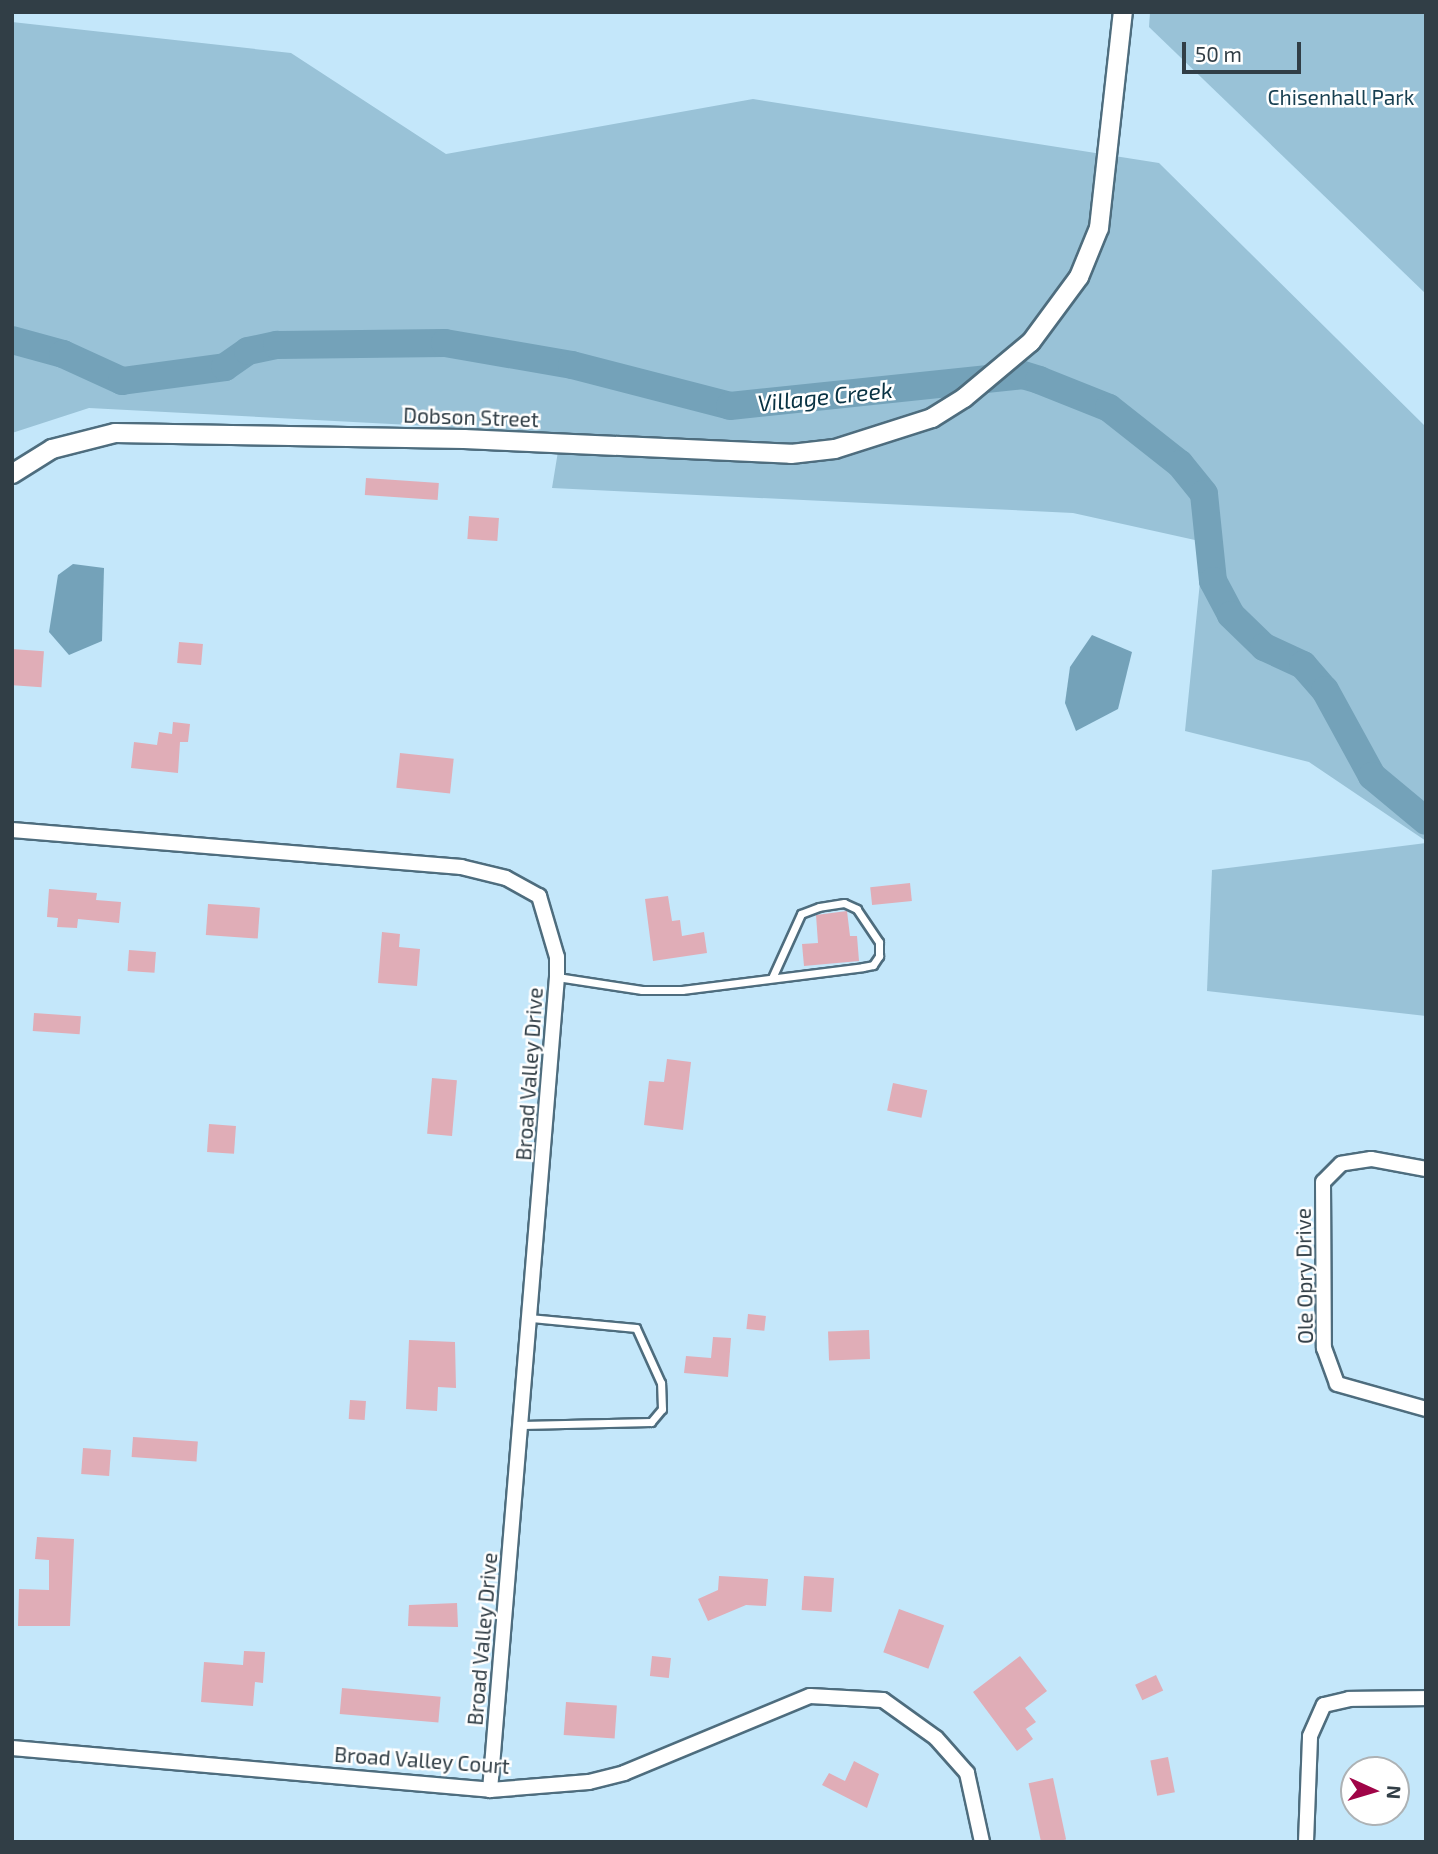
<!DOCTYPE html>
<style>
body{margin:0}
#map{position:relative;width:1438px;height:1854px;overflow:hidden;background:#c4e7fa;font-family:"Exo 2",sans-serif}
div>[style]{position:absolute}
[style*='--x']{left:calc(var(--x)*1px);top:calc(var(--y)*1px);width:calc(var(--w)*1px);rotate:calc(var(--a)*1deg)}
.green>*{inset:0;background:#99c2d7}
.water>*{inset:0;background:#74a2b9}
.river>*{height:28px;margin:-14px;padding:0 14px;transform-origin:14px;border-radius:14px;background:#74a2b9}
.building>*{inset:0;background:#e0adb7;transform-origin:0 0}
.roads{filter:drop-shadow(2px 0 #4e6d7e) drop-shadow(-2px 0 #4e6d7e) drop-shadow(0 2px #4e6d7e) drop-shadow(0 -2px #4e6d7e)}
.service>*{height:7px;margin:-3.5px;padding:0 3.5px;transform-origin:3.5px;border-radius:3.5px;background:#fff}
.minor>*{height:14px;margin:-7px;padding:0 7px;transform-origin:7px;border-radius:7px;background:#fff}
.tertiary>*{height:18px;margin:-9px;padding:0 9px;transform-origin:9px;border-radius:9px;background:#fff}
span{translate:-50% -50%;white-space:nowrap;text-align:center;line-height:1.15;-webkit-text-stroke:5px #fff;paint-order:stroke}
.park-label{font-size:21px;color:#173f51}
.street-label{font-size:21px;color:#313e46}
.water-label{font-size:23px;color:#083243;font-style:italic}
.frame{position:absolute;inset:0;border:14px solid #313e46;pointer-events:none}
.north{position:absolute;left:1340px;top:1756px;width:70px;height:70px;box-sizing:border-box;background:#fff;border:2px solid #adb2b5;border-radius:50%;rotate:94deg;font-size:19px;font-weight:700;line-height:28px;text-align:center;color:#313e46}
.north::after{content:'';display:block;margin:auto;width:24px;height:32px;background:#a00447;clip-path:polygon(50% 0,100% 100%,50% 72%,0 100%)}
.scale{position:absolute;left:1182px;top:42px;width:119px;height:32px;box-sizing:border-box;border:4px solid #313e46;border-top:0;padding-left:9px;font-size:21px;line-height:24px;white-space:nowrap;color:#313e46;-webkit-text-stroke:5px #fff;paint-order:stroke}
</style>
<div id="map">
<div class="green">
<i style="clip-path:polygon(1150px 12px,1426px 14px,1426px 294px,1149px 27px)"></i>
<i style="clip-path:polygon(12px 22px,291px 53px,446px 154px,753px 99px,1159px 163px,1426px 427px,1426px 841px,1309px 762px,1185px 731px,1204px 542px,1073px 513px,552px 488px,561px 433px,89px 408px,12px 433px)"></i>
<i style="clip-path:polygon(1426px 843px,1426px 1016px,1207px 991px,1212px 870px)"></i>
</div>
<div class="water">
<i style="clip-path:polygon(73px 564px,104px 568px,102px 641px,69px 655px,49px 632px,58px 575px)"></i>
<i style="clip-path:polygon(1092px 635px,1132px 652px,1118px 709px,1076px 731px,1065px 703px,1070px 667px)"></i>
</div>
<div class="river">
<i style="--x:12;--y:340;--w:53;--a:15.4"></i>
<i style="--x:63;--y:354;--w:65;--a:24.6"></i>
<i style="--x:122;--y:381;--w:104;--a:-7.7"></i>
<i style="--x:225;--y:367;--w:28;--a:-35"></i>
<i style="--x:248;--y:351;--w:30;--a:-12"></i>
<i style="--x:277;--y:345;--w:168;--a:-0.7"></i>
<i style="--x:445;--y:343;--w:129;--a:9.8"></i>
<i style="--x:572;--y:365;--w:163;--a:14.5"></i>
<i style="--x:730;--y:406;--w:295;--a:-6"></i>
<i style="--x:1023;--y:375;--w:17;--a:17"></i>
<i style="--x:1039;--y:380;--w:75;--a:21.8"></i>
<i style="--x:1109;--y:408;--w:90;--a:38.3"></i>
<i style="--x:1180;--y:464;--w:38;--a:51"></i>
<i style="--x:1204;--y:494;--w:87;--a:84.1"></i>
<i style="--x:1213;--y:581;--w:38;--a:62"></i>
<i style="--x:1231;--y:615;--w:46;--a:44.1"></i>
<i style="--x:1264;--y:647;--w:43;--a:24.8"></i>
<i style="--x:1303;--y:665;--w:33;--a:49"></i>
<i style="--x:1325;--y:690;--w:98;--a:61.3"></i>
<i style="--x:1372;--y:776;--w:70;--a:39.8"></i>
</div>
<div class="building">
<i style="left:366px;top:478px;width:73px;height:17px;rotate:4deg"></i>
<i style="left:469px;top:516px;width:30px;height:23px;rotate:4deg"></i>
<i style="left:179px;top:642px;width:24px;height:21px;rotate:5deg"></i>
<i style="left:12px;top:649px;width:32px;height:36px;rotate:4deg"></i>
<i style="clip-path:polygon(173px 722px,190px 724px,188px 742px,180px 742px,178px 773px,131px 768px,134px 742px,157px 745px,159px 732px,172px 734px)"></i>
<i style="left:400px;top:753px;width:54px;height:35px;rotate:6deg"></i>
<i style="left:910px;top:883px;width:18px;height:40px;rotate:84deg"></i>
<i style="clip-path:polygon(49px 889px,97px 893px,96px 900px,121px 902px,119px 923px,78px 919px,77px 928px,57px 927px,58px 918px,47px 917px)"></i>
<i style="clip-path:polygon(668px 896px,672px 921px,680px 920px,682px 936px,704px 932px,707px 953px,653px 961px,645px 899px)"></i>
<i style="left:208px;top:904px;width:52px;height:31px;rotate:4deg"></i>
<i style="clip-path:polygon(847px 911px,850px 936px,857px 936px,859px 961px,804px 966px,802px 944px,818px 943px,816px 915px)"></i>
<i style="clip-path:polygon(382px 932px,400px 934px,399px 947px,420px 949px,417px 986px,378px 983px)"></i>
<i style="left:129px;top:950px;width:27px;height:21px;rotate:4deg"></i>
<i style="left:34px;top:1013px;width:47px;height:18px;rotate:4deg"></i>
<i style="clip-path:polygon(667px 1059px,691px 1062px,683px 1130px,644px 1125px,649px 1081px,664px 1082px)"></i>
<i style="left:432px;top:1078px;width:25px;height:56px;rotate:5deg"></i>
<i style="left:893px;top:1083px;width:35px;height:28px;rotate:12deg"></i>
<i style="left:209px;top:1124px;width:27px;height:28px;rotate:4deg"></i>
<i style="left:748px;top:1314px;width:18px;height:15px;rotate:6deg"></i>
<i style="left:869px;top:1330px;width:29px;height:41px;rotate:88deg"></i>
<i style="clip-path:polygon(713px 1337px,731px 1338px,728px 1377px,684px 1373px,686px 1356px,711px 1358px)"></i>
<i style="clip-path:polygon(409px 1340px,455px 1342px,456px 1388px,438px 1387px,437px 1411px,406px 1409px)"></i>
<i style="left:350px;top:1400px;width:16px;height:19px;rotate:4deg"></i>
<i style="left:133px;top:1437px;width:65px;height:20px;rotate:4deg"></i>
<i style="left:83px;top:1448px;width:28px;height:26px;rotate:4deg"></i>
<i style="clip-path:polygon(37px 1537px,74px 1539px,70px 1626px,18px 1626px,19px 1589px,49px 1590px,49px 1560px,35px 1559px)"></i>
<i style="clip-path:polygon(719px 1576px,768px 1579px,766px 1606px,746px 1605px,708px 1621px,698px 1599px,718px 1590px)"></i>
<i style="left:804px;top:1576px;width:30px;height:34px;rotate:4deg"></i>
<i style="clip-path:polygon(457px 1603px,458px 1627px,408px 1626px,409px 1605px)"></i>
<i style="left:899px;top:1609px;width:48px;height:46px;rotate:20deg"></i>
<i style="clip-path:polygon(244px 1651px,265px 1652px,263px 1683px,255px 1682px,253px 1706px,201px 1702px,204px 1662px,243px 1665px)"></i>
<i style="left:652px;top:1656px;width:19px;height:20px;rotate:6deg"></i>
<i style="clip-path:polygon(1020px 1656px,1047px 1691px,1025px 1708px,1036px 1722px,1026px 1729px,1033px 1739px,1017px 1751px,973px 1692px)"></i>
<i style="left:1156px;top:1675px;width:17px;height:23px;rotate:65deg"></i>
<i style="left:342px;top:1688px;width:99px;height:26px;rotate:5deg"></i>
<i style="left:566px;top:1702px;width:51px;height:33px;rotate:4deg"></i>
<i style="left:1168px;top:1757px;width:36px;height:18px;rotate:79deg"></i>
<i style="clip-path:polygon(854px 1761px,879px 1774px,867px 1808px,822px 1785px,829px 1773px,845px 1781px)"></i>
<i style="left:1053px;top:1778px;width:63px;height:25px;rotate:78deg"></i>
</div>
<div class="roads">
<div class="service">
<i style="--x:557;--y:977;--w:86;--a:8.7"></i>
<i style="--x:642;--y:990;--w:40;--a:0"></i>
<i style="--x:682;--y:990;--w:182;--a:-7.2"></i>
<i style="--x:863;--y:967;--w:10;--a:-11"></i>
<i style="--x:873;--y:965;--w:11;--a:-56"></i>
<i style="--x:879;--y:956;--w:14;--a:-90"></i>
<i style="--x:879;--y:942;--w:40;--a:-124"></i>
<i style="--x:857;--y:909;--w:14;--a:-155"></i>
<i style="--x:844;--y:903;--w:25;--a:171"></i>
<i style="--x:819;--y:907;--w:19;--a:159"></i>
<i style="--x:801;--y:914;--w:70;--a:114.4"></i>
<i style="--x:522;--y:1425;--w:129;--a:-1.3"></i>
<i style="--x:651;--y:1422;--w:17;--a:-50"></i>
<i style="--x:662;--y:1409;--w:26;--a:-92"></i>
<i style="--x:661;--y:1383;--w:60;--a:-114.4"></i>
<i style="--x:636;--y:1328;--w:105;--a:-174.6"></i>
</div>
<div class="minor">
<i style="--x:12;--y:830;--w:451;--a:4.7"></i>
<i style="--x:461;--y:867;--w:46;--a:13.7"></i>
<i style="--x:506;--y:878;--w:38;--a:29"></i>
<i style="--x:539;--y:896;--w:64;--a:73.6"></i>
<i style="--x:557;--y:957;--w:20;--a:90"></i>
<i style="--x:557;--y:977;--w:816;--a:94.71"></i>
<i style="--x:1426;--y:1169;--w:56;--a:-169.7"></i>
<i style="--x:1371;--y:1159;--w:30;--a:171"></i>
<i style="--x:1341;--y:1164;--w:25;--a:135"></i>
<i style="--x:1323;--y:1182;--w:166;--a:89.7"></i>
<i style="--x:1324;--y:1348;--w:38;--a:70"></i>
<i style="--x:1337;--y:1384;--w:92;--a:15.7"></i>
<i style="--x:12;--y:1748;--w:480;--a:5"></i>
<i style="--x:490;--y:1790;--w:99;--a:-4.6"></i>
<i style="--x:589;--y:1782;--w:36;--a:-14"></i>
<i style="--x:624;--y:1773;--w:201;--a:-22.5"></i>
<i style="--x:810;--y:1696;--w:73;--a:3.1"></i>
<i style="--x:883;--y:1700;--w:65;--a:35.6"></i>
<i style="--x:936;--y:1738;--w:47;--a:48.5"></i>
<i style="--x:967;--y:1773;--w:71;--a:77.7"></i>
<i style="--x:1306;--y:1842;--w:106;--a:-87.8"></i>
<i style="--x:1310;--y:1736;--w:34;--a:-66"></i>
<i style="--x:1324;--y:1705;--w:26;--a:-13"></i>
<i style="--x:1349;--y:1699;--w:77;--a:-0.7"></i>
</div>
<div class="tertiary">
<i style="--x:12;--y:474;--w:47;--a:-32"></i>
<i style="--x:52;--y:449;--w:65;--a:-14.3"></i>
<i style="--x:115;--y:433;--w:349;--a:1"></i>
<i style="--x:464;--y:439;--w:327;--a:2.6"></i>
<i style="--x:791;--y:454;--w:44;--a:-6.5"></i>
<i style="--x:835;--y:449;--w:102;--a:-17.7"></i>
<i style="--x:932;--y:418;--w:38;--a:-32"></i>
<i style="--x:964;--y:398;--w:87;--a:-39.9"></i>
<i style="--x:1031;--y:342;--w:81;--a:-53.6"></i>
<i style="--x:1079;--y:277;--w:53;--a:-67.8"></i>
<i style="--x:1099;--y:228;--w:217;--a:-83.7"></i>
</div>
</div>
<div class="park-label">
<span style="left:1341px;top:97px">Chisenhall Park</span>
</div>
<div class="street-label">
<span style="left:471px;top:417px;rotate:2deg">Dobson Street</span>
<span style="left:529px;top:1074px;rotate:-86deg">Broad Valley Drive</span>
<span style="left:1304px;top:1276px;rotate:-91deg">Ole Opry Drive</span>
<span style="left:482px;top:1639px;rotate:-85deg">Broad Valley Drive</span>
<span style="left:422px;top:1760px;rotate:4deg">Broad Valley Court</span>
</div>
<div class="water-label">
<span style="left:825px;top:396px;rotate:-6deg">Village Creek</span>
</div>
<div class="frame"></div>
<div class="north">N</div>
<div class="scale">50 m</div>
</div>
